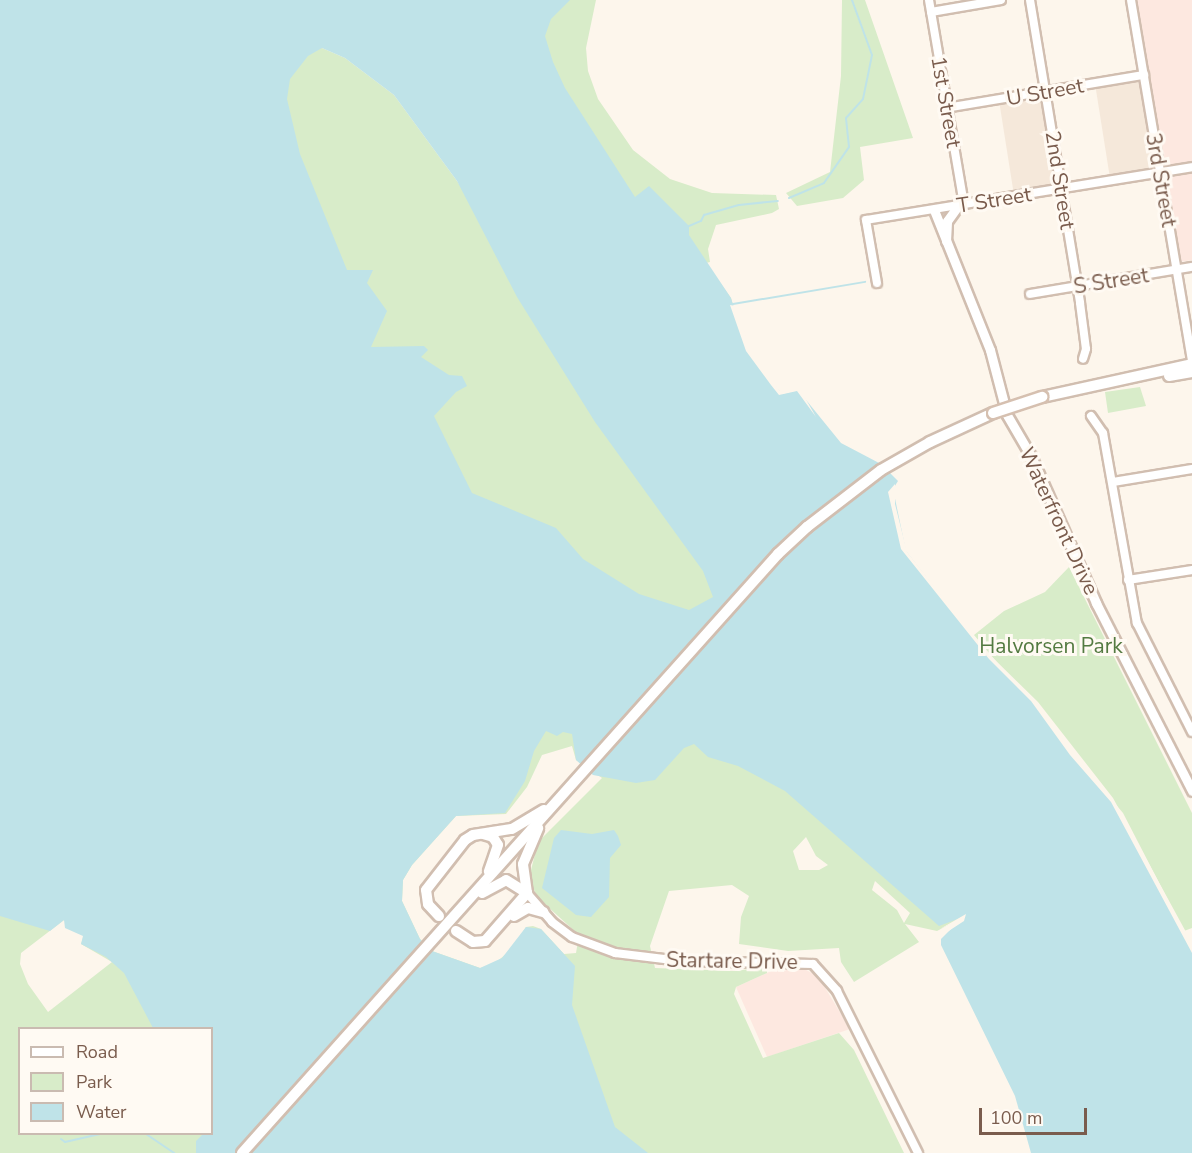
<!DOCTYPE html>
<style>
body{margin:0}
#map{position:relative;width:1192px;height:1153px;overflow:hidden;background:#fdf6ec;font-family:"Nunito Sans",sans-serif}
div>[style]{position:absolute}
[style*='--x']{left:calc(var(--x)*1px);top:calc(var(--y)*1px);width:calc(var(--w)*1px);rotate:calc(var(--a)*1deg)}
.residential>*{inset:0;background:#f5e8da;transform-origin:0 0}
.commercial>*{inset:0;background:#fde8e0}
.green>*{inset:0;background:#d8ecc9}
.water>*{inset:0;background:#bfe3e8}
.pier>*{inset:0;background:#fdf6ec}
.stream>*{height:2px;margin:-1px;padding:0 1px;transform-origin:1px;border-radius:1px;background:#bfe3e8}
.roads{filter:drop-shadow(2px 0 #d1beb0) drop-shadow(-2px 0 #d1beb0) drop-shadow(0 2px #d1beb0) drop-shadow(0 -2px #d1beb0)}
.minor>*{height:8px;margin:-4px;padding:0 4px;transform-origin:4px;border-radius:4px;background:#fff}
.tertiary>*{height:9px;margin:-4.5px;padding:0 4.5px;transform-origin:4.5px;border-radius:4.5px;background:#fff}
.secondary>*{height:10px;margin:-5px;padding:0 5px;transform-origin:5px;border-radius:5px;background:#fff}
.bridges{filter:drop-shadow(2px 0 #d6c0b0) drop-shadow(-2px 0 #d6c0b0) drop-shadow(0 2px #d6c0b0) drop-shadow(0 -2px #d6c0b0)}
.secondary-bridge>*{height:10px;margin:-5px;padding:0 5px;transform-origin:5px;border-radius:5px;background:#fff}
span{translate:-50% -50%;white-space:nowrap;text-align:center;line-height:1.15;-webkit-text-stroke:6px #fffaf3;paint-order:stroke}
.street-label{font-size:21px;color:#7a5c4d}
.park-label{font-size:21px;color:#537a41}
.legend{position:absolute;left:18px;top:1027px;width:195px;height:108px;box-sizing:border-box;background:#fffaf3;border:2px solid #cabbb1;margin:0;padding:8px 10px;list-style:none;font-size:18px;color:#7a5c4d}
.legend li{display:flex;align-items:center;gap:12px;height:30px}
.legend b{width:30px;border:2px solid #cabbb1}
.scale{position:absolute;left:979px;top:1108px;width:108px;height:27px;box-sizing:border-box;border:3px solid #7a5c4d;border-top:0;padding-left:8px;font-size:18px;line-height:21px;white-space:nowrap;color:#7a5c4d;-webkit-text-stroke:4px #fffaf3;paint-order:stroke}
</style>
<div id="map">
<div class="residential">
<i style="left:1139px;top:80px;width:91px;height:44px;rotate:81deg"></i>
<i style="left:1042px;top:97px;width:89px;height:43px;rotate:81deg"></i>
</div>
<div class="commercial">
<i style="clip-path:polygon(1135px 0,1192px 0,1192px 260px,1179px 262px)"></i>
<i style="clip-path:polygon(780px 967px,804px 969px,818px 976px,850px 1029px,767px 1057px,736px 987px)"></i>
</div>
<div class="green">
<i style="clip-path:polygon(evenodd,0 0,322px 48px,345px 58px,394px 95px,457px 181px,724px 584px,697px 718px,963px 917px,937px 931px,905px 924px,919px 942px,854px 982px,841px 962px,839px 948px,788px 951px,739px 944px,741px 917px,749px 896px,732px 885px,669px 891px,650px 946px,655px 968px,734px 971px,767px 967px,767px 973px,736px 987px,734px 994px,763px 1058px,839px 1033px,854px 1050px,904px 1153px,524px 1153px,500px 1125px,0 0,572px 746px,576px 760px,602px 778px,538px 842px,529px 878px,537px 897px,579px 935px,576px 953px,564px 954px,541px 929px,533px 926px,526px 927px,513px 948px,493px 965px,480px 968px,432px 951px,420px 939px,402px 901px,403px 880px,412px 865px,456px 816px,506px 814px,527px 787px,542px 755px,572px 746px,0 0,806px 837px,816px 856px,828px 865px,819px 870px,799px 870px,793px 851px,806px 837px,0 0,875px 881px,910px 913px,904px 923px,897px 910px,872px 890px,875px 881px)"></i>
<i style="clip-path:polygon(479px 0,596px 0,586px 48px,588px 71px,598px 99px,633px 150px,670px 179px,712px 193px,776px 195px,779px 209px,772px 213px,716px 225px,708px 249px,710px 262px,706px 263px,731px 298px,733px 305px,730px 311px,746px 351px,779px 395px,797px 391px,840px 447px,881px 470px,856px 488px,767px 390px,687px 265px,637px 203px,629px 201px,516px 56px,495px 14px)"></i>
<i style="clip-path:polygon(842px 0,865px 0,913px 138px,860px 147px,864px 180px,843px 198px,797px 206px,786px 193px,830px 172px,841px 76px)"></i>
<i style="clip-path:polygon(1140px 387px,1146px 406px,1108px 413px,1105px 392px)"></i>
<i style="clip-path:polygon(1069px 567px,1192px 813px,1192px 928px,1184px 931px,1123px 813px,974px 635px,1004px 611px,1045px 592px)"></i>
<i style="clip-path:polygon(evenodd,0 850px,64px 900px,179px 1028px,20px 1028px,20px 1134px,212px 1134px,240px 1153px,0 1153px,0 850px,64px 920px,84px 935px,81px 944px,112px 962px,48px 1012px,28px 984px,20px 964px,21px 953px,64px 920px)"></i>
</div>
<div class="water">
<i style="clip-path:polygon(evenodd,0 0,570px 0,551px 19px,545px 36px,553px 62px,565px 88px,635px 197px,649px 186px,689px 226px,689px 235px,731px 298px,747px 350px,782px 394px,798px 390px,841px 443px,881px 464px,898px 481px,893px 489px,906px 551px,990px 658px,1012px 677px,1113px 800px,1192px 946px,1192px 1153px,1028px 1153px,1020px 1115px,938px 942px,963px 917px,939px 926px,785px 791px,738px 766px,708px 757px,694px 744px,684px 748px,655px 780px,636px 783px,593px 775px,576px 760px,572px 734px,563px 732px,557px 736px,546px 731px,534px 751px,525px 781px,505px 813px,456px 816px,412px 865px,403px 880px,402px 901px,420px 939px,432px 951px,480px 968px,502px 958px,526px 927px,541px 929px,553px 942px,575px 966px,572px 1005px,615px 1127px,648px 1153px,196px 1153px,196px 1141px,203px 1134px,212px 1134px,212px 1028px,153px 1028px,124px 973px,106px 957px,81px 944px,83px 936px,65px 928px,64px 920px,50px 931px,0 916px,0 0,322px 48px,345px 58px,394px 95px,457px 181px,517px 297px,595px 422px,703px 571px,713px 597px,689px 610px,639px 594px,583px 559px,556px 528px,472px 493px,434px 416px,456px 392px,467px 386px,462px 376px,449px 375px,421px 357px,428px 350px,424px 346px,371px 347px,387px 311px,367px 283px,373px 270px,347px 270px,300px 154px,287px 99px,290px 79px,308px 56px,322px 48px)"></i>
<i style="clip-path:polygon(561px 830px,592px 834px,614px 830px,618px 836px,621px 845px,610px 858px,609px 897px,591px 917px,576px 915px,542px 888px,554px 838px)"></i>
</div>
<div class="pier">
<i style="clip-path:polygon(730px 305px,736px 306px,750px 349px,780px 391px,799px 387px,816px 417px,797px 391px,779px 395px,771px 385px,746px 351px)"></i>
<i style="clip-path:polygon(895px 484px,895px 504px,907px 552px,987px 652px,1038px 702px,1113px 798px,1192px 943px,1192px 953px,1111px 802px,1070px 755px,1031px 701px,989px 659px,901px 549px,888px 492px)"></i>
<i style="clip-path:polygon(966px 914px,964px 921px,941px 936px,941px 945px,1015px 1096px,1031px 1153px,1025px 1153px,1012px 1104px,935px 943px,942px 930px,958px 921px,940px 929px)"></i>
</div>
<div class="stream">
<i style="--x:789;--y:198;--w:38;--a:-23"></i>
<i style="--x:824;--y:183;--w:44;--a:-55.2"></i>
<i style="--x:849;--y:147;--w:29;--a:-96"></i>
<i style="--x:846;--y:118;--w:25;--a:-48"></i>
<i style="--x:863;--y:99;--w:45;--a:-78.4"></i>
<i style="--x:872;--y:55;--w:59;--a:-110"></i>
<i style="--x:689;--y:226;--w:13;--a:-23"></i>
<i style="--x:701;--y:221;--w:7;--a:-63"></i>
<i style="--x:704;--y:215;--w:36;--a:-16"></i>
<i style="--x:739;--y:205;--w:39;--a:-6"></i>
<i style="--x:733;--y:304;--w:134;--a:-9.5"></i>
<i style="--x:146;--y:1134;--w:34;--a:34"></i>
<i style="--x:61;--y:1139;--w:5;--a:37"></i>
<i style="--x:65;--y:1142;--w:36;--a:-13"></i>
</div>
<div class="roads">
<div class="minor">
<i style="--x:929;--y:0;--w:207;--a:80.3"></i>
<i style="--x:1030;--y:0;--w:307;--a:80.6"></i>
<i style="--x:1080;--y:303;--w:46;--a:82.6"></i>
<i style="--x:1086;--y:349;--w:10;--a:107"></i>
<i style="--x:1131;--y:0;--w:366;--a:80.4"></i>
<i style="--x:931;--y:12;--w:71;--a:-9.7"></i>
<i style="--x:946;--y:108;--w:201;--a:-9.5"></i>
<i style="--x:877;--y:283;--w:64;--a:-99.9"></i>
<i style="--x:866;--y:220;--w:330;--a:-9.2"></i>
<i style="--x:1030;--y:294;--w:164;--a:-9.5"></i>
<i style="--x:1091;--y:416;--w:21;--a:55"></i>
<i style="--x:1103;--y:433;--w:193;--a:79.9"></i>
<i style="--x:1137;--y:623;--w:122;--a:63.2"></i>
<i style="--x:1113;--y:482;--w:80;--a:-9.3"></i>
<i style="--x:1128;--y:580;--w:65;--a:-8.9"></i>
<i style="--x:527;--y:893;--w:38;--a:49"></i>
<i style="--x:552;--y:922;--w:25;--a:37"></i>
<i style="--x:572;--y:937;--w:46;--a:20.4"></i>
<i style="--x:615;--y:953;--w:66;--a:6.9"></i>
<i style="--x:681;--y:961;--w:132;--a:1.3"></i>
<i style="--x:813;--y:964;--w:36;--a:48"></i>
<i style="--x:837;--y:991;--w:181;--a:63.4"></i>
</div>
<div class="tertiary">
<i style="--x:934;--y:210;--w:151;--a:68.2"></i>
<i style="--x:990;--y:350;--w:67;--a:75.3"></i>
<i style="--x:1007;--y:415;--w:48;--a:59.7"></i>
<i style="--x:1031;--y:456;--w:161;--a:66.1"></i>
<i style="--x:1096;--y:603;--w:211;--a:62.9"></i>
<i style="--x:946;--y:241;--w:20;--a:-87"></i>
<i style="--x:947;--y:221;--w:19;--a:-54"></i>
</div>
<div class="secondary">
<i style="--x:1169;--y:376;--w:23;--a:-10"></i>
<i style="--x:1042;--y:397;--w:154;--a:-12.4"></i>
<i style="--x:483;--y:834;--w:10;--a:17"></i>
<i style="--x:493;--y:837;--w:9;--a:58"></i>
<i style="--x:498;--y:845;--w:28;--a:109"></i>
<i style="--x:482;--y:893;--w:27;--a:-28"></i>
<i style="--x:506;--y:880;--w:25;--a:32"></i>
<i style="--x:527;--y:893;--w:29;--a:-98"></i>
<i style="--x:523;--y:864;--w:39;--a:-67"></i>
<i style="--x:439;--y:916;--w:16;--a:-133"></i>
<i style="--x:428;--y:904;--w:14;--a:-98"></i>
<i style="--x:426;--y:890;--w:63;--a:-52"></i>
<i style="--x:465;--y:840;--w:9;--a:-32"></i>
<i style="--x:473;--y:835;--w:39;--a:-9"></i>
<i style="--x:512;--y:829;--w:37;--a:-31"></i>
<i style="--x:514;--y:916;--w:16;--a:-30"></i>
<i style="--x:528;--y:908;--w:16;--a:15"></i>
<i style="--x:456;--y:931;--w:20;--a:33"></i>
<i style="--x:473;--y:942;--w:12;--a:-5"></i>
<i style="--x:485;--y:941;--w:64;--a:-48.8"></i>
<i style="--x:242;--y:1153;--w:804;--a:-48.18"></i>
<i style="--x:778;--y:554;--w:40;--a:-43"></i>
<i style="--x:807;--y:527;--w:93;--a:-37.6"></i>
<i style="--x:881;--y:470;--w:56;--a:-29.7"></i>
<i style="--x:930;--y:442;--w:69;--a:-24.7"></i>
</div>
</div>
<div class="bridges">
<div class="secondary-bridge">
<i style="--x:993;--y:413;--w:52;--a:-18.1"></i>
</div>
</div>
<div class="street-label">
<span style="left:1045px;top:92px;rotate:-10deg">U Street</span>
<span style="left:946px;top:102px;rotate:80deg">1st Street</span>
<span style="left:1060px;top:180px;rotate:81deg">2nd Street</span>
<span style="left:1161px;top:180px;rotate:80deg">3rd Street</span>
<span style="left:994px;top:200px;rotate:-9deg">T Street</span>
<span style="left:1111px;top:281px;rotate:-9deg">S Street</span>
<span style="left:1059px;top:521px;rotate:65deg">Waterfront Drive</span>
<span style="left:732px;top:961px;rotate:1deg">Startare Drive</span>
</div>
<div class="park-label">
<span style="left:1051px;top:646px">Halvorsen Park</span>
</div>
<ul class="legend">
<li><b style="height:8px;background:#fff"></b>Road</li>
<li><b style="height:16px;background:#d8ecc9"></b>Park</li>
<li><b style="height:16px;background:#bfe3e8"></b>Water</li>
</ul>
<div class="scale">100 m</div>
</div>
